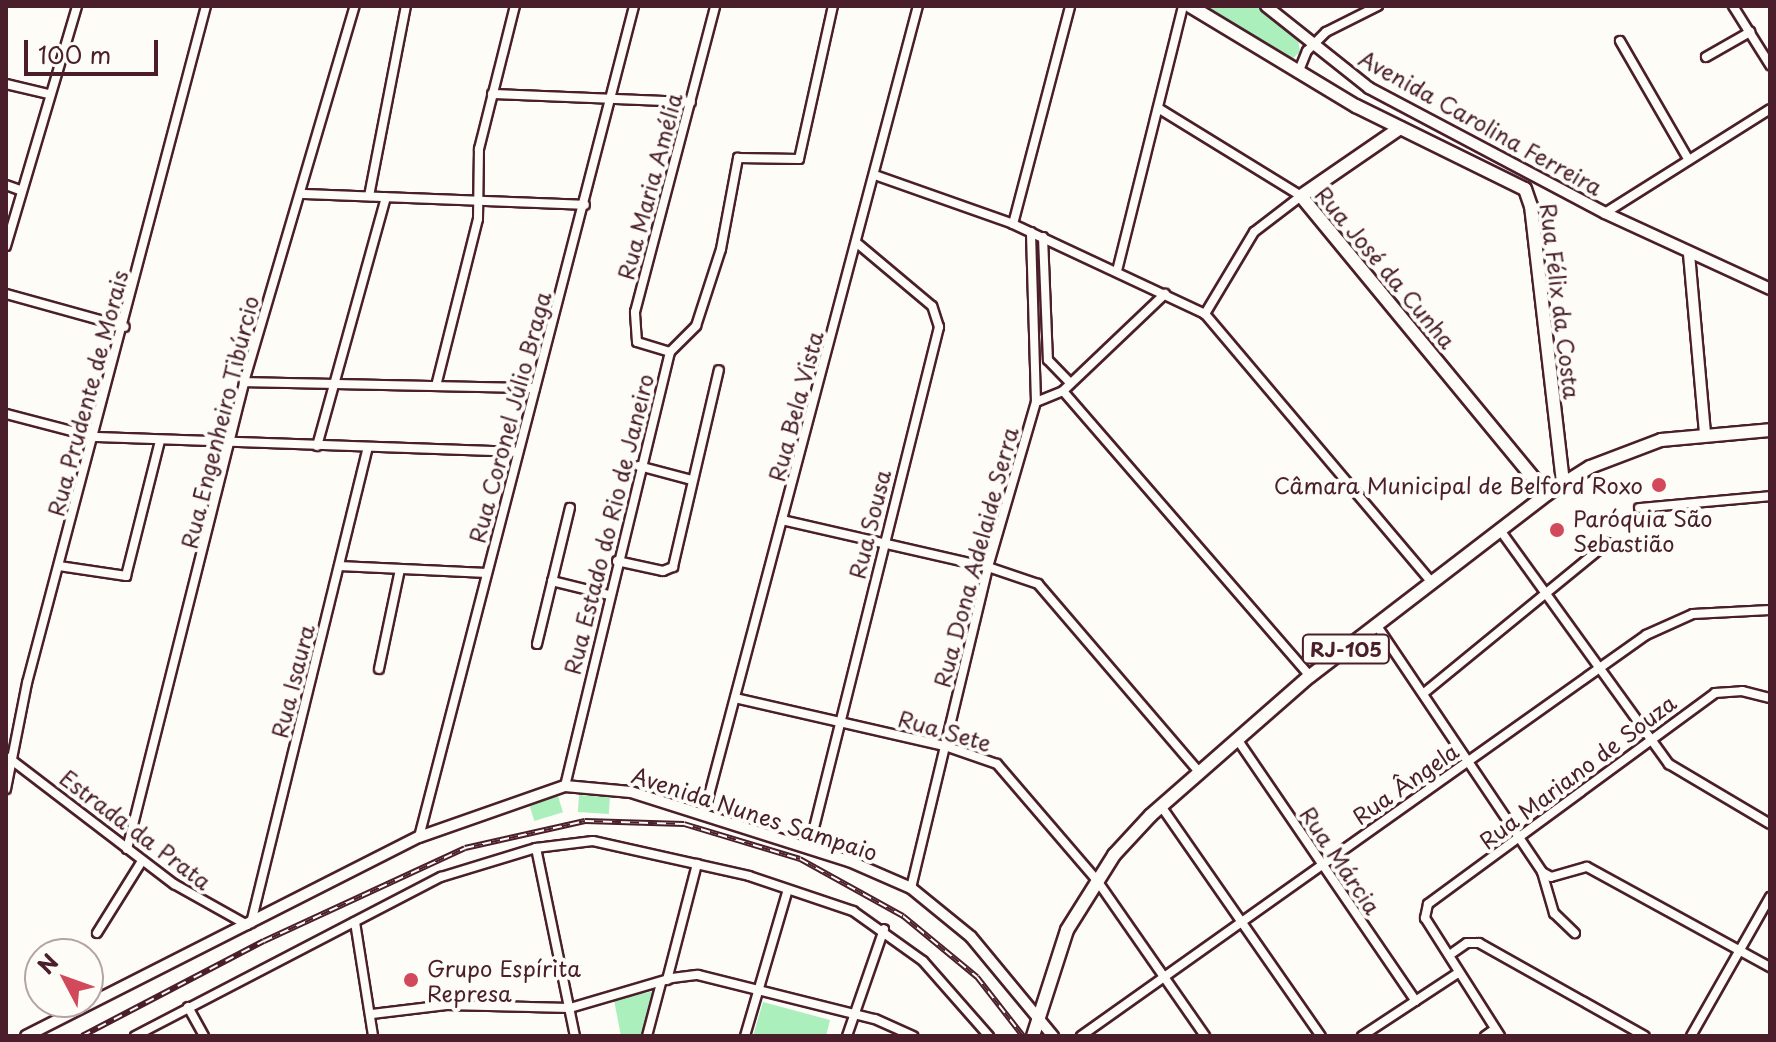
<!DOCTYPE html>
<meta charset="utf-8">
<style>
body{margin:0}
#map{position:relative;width:1776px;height:1042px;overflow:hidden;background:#fdfcf7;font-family:"Playpen Sans",sans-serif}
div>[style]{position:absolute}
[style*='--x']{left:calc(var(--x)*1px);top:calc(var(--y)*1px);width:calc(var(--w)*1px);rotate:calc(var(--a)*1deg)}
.green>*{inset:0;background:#abf0bc;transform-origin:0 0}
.roads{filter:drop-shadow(2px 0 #4a1f2b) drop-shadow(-2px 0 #4a1f2b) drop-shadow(0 2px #4a1f2b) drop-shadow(0 -2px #4a1f2b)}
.minor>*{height:8px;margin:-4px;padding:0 4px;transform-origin:4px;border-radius:4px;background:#fdfcf7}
.tertiary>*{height:10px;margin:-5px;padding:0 5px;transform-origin:5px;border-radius:5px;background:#fdfcf7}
.secondary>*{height:12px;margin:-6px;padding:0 6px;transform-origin:6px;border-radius:6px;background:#fdfcf7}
.primary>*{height:12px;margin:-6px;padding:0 6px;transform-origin:6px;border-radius:6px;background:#fdfcf7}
.rail>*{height:6px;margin-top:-3px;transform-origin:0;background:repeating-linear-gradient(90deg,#fdfcf7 0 9px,#4a1f2b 0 18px);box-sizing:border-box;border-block:2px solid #4a1f2b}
.dots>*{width:22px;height:22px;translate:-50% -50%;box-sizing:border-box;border:4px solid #fdfcf7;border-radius:50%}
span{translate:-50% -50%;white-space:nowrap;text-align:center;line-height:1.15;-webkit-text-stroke:8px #fdfcf7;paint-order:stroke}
.shield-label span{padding:2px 6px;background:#fdfcf7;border:2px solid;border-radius:6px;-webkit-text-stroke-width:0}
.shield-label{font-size:20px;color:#4a1f2b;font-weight:700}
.street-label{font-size:22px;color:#4a1f2b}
.poi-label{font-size:22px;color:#4a1f2b}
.right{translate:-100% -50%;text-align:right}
.left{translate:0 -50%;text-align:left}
.frame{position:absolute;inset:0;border:8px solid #4a1f2b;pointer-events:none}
.north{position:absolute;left:24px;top:938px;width:80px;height:80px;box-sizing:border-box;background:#fdfcf7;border:2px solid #b5a4a5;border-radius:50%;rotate:311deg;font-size:22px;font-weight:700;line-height:32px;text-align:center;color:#4a1f2b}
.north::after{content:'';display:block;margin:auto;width:28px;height:36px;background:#d1495b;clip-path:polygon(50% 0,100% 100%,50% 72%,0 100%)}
.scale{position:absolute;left:24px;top:40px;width:134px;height:36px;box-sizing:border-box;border:4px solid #4a1f2b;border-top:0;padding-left:10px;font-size:24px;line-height:28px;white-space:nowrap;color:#4a1f2b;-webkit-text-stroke:6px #fdfcf7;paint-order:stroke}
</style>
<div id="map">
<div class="green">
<i style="clip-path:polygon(1200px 6px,1256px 6px,1298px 39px,1300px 52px,1291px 60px)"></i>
<i style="left:579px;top:795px;width:31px;height:17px;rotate:4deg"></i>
<i style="left:558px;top:796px;width:17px;height:30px;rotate:73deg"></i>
<i style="clip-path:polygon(654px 991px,644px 1036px,621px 1036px,614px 1000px)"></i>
<i style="clip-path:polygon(763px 1002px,830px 1020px,826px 1036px,753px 1036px)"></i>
</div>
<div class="roads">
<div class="minor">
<i style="--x:1733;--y:6;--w:70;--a:57.9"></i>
<i style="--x:1620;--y:41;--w:134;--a:60"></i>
<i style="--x:1706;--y:57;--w:51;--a:-29.6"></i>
<i style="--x:1298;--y:73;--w:24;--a:-68"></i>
<i style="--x:1307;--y:51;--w:27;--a:-45"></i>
<i style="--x:1326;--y:32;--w:58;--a:-26.6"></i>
<i style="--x:6;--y:84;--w:43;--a:13.4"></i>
<i style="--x:492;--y:94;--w:199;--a:2.3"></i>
<i style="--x:1158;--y:108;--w:168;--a:31.6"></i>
<i style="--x:1301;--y:196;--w:59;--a:142.5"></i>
<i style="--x:1254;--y:232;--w:96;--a:120.9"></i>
<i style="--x:875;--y:175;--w:146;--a:19.5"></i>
<i style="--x:1013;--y:224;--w:212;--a:25.1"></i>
<i style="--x:1205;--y:314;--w:352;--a:49.8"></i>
<i style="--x:6;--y:185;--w:15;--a:20"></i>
<i style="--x:302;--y:194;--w:283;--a:2.2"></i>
<i style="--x:369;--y:196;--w:194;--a:-79"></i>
<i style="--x:1605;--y:213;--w:195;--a:-32.2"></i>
<i style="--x:1013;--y:224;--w:225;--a:-75.3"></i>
<i style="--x:1043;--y:237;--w:123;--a:87.7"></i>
<i style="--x:1048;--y:360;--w:30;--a:46"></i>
<i style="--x:6;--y:246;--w:250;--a:-73.5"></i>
<i style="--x:1117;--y:271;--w:273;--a:-76"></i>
<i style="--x:6;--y:294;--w:123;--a:15.5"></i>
<i style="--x:670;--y:352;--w:34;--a:-163"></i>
<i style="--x:637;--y:342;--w:30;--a:-94"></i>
<i style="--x:635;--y:312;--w:316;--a:-75.3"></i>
<i style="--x:244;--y:382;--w:291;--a:1.2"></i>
<i style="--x:436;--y:386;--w:172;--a:-75.9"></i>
<i style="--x:478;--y:219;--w:70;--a:-89.2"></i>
<i style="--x:479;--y:149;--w:147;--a:-75.9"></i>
<i style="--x:1063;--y:391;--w:377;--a:49.1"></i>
<i style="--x:1036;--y:402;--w:29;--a:-22"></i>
<i style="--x:1063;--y:391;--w:141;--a:-43.6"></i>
<i style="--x:6;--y:414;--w:91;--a:14.6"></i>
<i style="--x:94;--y:437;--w:423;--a:2"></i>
<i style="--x:317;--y:446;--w:258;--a:-74.5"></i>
<i style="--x:639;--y:466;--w:55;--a:14.8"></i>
<i style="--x:1639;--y:508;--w:132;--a:-5.2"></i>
<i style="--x:782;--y:520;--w:211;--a:12.9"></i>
<i style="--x:988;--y:567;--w:53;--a:18.8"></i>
<i style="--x:1038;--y:584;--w:248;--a:49.4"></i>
<i style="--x:1500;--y:530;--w:289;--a:54.2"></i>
<i style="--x:1669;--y:764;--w:117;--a:30.7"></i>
<i style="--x:617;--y:561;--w:47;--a:12.3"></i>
<i style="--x:663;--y:571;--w:11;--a:-22"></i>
<i style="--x:673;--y:567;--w:202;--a:-76.9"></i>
<i style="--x:59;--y:566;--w:68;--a:8.5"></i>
<i style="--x:126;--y:576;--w:139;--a:-75.9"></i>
<i style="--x:339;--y:566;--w:148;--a:2.7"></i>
<i style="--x:552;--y:581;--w:59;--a:13.8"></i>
<i style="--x:1377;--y:626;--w:296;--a:56.1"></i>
<i style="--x:1542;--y:872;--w:43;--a:73.7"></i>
<i style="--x:1554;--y:913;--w:29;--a:44"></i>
<i style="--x:537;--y:644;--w:140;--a:-76.4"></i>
<i style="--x:379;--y:669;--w:102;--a:-78.1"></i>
<i style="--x:1424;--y:693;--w:237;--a:-39.3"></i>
<i style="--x:735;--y:698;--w:215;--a:12.9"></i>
<i style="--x:945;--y:746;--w:55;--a:19.1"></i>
<i style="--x:997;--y:764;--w:152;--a:49.3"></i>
<i style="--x:1096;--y:879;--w:191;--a:55.2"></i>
<i style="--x:1237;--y:739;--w:317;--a:55.7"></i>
<i style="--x:9;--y:758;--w:208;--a:37.4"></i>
<i style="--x:174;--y:884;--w:84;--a:29.3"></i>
<i style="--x:565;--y:786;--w:447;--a:-76.4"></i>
<i style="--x:670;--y:352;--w:37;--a:-45"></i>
<i style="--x:696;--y:326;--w:81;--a:-72"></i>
<i style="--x:721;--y:249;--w:93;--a:-79.4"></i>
<i style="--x:738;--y:158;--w:61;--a:0.9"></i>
<i style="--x:799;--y:159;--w:157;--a:-77.5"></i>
<i style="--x:6;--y:789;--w:108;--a:-78.8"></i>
<i style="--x:27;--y:683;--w:700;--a:-75.19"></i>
<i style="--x:1161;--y:806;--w:280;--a:55.2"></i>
<i style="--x:704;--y:814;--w:836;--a:-75.17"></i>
<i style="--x:419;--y:837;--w:858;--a:-75.49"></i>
<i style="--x:536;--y:848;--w:192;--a:78.3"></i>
<i style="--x:809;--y:848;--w:537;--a:-75.99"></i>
<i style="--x:939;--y:327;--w:22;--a:-108"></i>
<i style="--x:932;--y:306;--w:98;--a:-140"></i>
<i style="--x:127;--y:849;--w:481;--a:-75.9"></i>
<i style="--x:244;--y:382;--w:392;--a:-73.6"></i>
<i style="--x:1542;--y:872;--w:10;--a:29"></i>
<i style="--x:1551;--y:877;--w:37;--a:-16"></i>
<i style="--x:1587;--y:867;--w:209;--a:28.7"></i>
<i style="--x:911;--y:888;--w:330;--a:-76.5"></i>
<i style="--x:988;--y:567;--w:172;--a:-73.8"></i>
<i style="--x:1036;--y:402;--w:170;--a:-91.7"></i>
<i style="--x:355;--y:922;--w:115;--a:81"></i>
<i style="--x:251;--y:923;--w:489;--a:-76.2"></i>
<i style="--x:97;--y:933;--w:85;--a:-58"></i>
<i style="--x:1451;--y:954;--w:19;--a:-35"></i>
<i style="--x:1467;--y:943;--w:12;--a:0"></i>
<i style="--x:1479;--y:943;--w:190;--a:29.3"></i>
<i style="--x:667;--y:980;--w:120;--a:-75.5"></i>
<i style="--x:188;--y:1007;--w:33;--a:61"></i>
<i style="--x:372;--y:1014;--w:75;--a:-6.9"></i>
<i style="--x:446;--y:1005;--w:124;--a:1.4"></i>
<i style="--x:570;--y:1008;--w:106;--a:-16.4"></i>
<i style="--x:672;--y:978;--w:26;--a:-7"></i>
<i style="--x:698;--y:975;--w:182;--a:14"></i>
<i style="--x:875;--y:1019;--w:42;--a:24.1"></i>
<i style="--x:135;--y:1036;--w:345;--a:-27.5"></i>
<i style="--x:441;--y:877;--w:99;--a:-17"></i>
<i style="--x:536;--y:848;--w:57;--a:-7"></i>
<i style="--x:593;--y:841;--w:160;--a:12.6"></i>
<i style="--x:749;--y:876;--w:110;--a:18.6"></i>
<i style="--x:853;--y:911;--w:86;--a:35.5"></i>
<i style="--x:923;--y:961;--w:100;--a:48.7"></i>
<i style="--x:647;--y:1036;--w:55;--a:-75.2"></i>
<i style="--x:745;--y:1036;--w:150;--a:-73.7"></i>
<i style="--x:847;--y:1036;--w:113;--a:-70.9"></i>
<i style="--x:1081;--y:1036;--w:693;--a:-35.36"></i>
<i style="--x:1646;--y:635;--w:51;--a:-24.1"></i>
<i style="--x:1693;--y:614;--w:77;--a:-3"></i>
<i style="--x:1362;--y:1036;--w:115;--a:-33.3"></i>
<i style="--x:1485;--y:1036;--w:12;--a:-35"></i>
<i style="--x:1500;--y:1036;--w:140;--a:-122.4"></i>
<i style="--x:1425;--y:918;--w:14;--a:-78"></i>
<i style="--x:1428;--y:904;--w:356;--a:-36.3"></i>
<i style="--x:1715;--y:693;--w:27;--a:-4"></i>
<i style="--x:1742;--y:691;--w:29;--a:14"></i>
<i style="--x:1691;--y:1036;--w:160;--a:-60.4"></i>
</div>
<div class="tertiary">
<i style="--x:1266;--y:6;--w:132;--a:38.5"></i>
<i style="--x:1369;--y:88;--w:267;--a:27.9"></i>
<i style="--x:1605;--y:213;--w:182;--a:24.7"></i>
<i style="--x:1689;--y:254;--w:182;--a:84.9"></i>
<i style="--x:26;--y:1036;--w:441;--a:-26.9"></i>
<i style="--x:419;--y:837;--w:155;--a:-19.3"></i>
<i style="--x:565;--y:786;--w:66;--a:5.2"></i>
<i style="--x:631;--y:792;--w:229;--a:17.6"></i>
<i style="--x:849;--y:861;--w:68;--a:23.5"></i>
<i style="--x:911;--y:888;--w:77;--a:39.2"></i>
<i style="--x:971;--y:937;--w:129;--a:50.4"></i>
</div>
<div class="secondary">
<i style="--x:1190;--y:6;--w:194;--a:31.1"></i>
<i style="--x:1356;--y:106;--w:188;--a:26.2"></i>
<i style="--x:1525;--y:189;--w:18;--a:71"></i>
<i style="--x:1531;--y:206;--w:278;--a:83.4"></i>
<i style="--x:1400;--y:128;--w:120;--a:145.5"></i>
<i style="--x:1301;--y:196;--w:386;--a:50.5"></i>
</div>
<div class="primary">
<i style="--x:1033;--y:1036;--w:111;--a:-72.2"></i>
<i style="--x:1067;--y:930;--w:89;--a:-57.9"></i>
<i style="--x:1114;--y:855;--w:54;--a:-47.2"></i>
<i style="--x:1151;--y:815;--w:211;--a:-41.2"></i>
<i style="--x:1310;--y:676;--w:299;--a:-37.5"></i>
<i style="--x:1547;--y:494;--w:51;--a:-32.1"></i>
<i style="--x:1590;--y:467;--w:76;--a:-20.8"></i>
<i style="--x:1661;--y:440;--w:109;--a:-5.2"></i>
</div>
</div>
<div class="rail">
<i style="--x:82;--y:1036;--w:205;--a:-27.6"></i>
<i style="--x:264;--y:941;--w:221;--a:-24.8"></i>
<i style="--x:465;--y:848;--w:123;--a:-12.7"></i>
<i style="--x:585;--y:821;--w:99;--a:1.7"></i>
<i style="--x:684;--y:824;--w:121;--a:16.8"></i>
<i style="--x:800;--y:859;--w:118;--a:29"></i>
<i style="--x:903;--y:916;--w:96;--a:39.5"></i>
<i style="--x:977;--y:977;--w:75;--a:52.1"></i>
</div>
<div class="dots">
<i style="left:1659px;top:485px;background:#d1495b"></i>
<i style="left:1557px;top:530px;background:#d1495b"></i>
<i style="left:411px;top:980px;background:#d1495b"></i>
</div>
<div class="shield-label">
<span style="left:1346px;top:649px">RJ-105</span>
</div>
<div class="street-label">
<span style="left:1481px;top:122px;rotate:29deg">Avenida Carolina Ferreira</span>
<span style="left:649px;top:186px;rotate:-75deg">Rua Maria Amélia</span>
<span style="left:1386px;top:267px;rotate:50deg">Rua José da Cunha</span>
<span style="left:1561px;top:301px;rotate:83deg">Rua Félix da Costa</span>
<span style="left:87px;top:393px;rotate:-75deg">Rua Prudente de Morais</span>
<span style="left:795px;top:406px;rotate:-75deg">Rua Bela Vista</span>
<span style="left:509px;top:417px;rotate:-75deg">Rua Coronel Júlio Braga</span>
<span style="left:219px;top:422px;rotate:-76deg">Rua Engenheiro Tibúrcio</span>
<span style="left:608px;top:524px;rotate:-76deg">Rua Estado do Rio de Janeiro</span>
<span style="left:869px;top:524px;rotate:-76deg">Rua Sousa</span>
<span style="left:975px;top:557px;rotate:-75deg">Rua Dona Adelaide Serra</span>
<span style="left:292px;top:681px;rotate:-76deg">Rua Isaura</span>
<span style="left:945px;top:730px;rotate:16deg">Rua Sete</span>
<span style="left:1577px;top:771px;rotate:-37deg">Rua Mariano de Souza</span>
<span style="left:1405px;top:783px;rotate:-35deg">Rua Ângela</span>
<span style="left:755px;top:813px;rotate:18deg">Avenida Nunes Sampaio</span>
<span style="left:136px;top:829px;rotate:37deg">Estrada da Prata</span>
<span style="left:1341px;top:860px;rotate:56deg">Rua Márcia</span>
</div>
<div class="poi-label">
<span class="right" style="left:1643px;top:485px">Câmara Municipal de Belford Roxo</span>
<span class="left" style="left:1573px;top:530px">Paróquia São<br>Sebastião</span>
<span class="left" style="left:427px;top:980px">Grupo Espírita<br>Represa</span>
</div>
<div class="frame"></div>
<div class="north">N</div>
<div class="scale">100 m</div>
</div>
